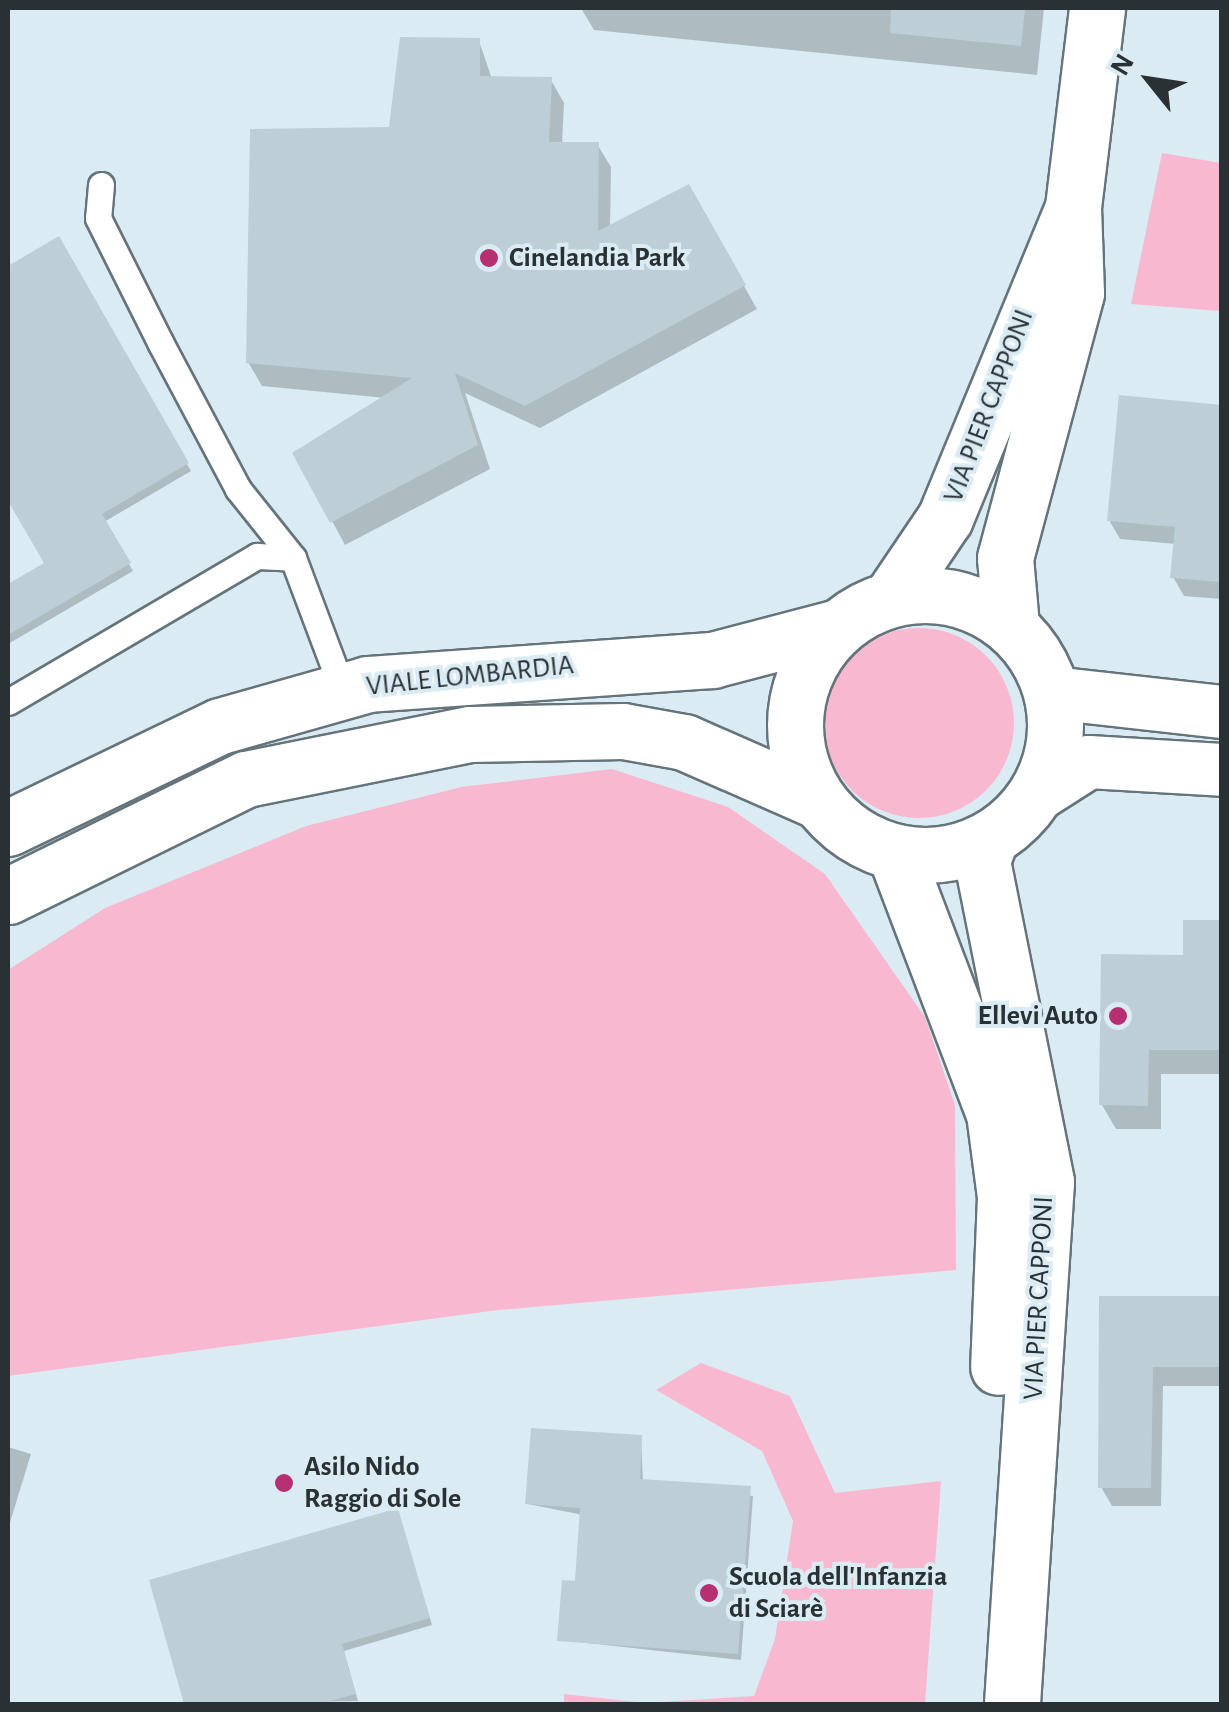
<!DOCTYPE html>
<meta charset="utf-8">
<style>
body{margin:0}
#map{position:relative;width:1229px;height:1712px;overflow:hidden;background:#daebf3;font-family:"Alegreya Sans",sans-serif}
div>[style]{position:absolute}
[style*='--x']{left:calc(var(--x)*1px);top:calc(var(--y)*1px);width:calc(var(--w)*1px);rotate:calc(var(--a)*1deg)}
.green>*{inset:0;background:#f8b9d0}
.round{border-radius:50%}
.shadow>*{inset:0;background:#0003;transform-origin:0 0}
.building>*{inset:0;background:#bdced6}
.roads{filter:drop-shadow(2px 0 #65747b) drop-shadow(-2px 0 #65747b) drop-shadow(0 2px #65747b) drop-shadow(0 -2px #65747b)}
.lane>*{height:25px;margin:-12.5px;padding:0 12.5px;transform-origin:12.5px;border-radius:12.5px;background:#fff}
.street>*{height:52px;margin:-26px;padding:0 26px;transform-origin:26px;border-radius:26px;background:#fff}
.secondary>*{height:55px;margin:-27.5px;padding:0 27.5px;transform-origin:27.5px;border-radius:27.5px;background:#fff}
.secondary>.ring{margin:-27.5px;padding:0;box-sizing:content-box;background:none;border:55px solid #fff;border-radius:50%}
.dots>*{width:28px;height:28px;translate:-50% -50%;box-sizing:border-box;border:5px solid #daebf3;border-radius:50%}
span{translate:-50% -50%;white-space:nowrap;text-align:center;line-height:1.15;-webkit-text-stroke:8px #daebf3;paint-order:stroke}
.poi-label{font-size:28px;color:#2a3134;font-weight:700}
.left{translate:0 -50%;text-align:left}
.right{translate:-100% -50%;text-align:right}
.street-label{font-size:28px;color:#2a3134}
.frame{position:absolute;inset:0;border:10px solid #2a3134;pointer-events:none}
.north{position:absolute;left:1099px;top:30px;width:100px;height:100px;-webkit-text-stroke:8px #daebf3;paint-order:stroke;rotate:300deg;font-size:28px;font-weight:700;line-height:40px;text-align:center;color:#2a3134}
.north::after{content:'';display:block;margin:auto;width:35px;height:45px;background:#2a3134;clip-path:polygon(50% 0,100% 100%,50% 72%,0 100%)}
</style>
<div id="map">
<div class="green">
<i style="clip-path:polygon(1162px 153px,1221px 163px,1221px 311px,1131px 304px)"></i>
<i class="round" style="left:824px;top:628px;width:190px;height:190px"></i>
<i style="clip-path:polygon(612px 769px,728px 807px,825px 874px,925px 1017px,955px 1105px,956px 1270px,498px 1310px,8px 1376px,8px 970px,105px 908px,306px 826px,461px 787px)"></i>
<i style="clip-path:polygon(701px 1363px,790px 1396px,835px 1493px,941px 1481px,925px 1704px,564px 1704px,564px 1694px,645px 1703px,754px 1696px,775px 1639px,793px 1521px,762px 1451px,656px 1390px)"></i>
</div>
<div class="shadow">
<i style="clip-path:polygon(581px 8px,1044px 8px,1037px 75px,594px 30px)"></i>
<i style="clip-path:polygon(479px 41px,492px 79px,551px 80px,564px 103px,562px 144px,597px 144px,611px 167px,610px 227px,688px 187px,757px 309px,540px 428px,465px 393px,490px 469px,345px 545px,296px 454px,386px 398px,262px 386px,248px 362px,391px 129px)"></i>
<i style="clip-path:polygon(58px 240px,191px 471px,104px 522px,133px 571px,8px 644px,8px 587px,47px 564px,8px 496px,8px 269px)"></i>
<i style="clip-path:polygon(1222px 430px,1222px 599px,1184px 596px,1173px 577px,1176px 544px,1120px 539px,1109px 520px)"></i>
<i style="clip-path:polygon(1222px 922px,1222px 1074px,1161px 1074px,1161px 1129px,1116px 1129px,1102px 1105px,1186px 957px)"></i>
<i style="clip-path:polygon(1102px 1298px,1222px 1299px,1222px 1386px,1163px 1386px,1161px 1506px,1112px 1506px,1101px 1487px)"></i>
<i style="clip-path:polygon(641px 1438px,643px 1482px,753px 1496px,741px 1660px,560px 1640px,578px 1584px,583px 1515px,528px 1504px)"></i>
<i style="left:8px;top:1447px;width:24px;height:104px;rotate:17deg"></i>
<i style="clip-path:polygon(397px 1511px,432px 1625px,344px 1651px,358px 1701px,187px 1704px,152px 1582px)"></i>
</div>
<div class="building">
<i style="clip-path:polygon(891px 8px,1025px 8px,1021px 46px,890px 33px)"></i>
<i style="clip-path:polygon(400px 37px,480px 38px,480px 76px,552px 77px,549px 142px,599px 142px,598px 231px,689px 184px,746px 285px,525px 406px,455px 373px,478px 445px,330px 523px,292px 453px,412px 378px,246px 363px,250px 129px,389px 127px)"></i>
<i style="clip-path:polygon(59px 236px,189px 463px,102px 514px,131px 563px,8px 635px,8px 584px,44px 563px,8px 501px,8px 266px)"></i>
<i style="clip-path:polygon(1119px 395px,1222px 405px,1222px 582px,1170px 578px,1175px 527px,1107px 521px)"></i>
<i style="clip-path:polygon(1183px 920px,1222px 920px,1222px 1050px,1149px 1050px,1148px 1106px,1099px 1105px,1101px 954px,1183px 955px)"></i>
<i style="clip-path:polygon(1099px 1296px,1222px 1296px,1222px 1367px,1153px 1367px,1151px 1488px,1098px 1488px)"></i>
<i style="clip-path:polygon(531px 1428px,642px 1435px,640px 1479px,751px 1486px,738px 1654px,557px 1641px,562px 1580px,575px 1581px,580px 1508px,525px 1504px)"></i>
<i style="clip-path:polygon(398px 1508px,430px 1618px,342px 1644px,356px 1694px,319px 1704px,184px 1704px,149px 1580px)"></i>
</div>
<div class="roads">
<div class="lane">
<i style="--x:101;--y:185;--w:33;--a:95"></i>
<i style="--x:98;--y:218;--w:141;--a:63.4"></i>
<i style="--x:161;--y:344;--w:164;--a:62"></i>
<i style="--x:238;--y:489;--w:88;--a:51.4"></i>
<i style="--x:8;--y:702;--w:289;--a:-30.4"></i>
<i style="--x:257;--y:556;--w:36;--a:3"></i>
<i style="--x:293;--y:558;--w:142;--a:69.4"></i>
</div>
<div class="street">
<i style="--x:1052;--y:693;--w:171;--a:6.4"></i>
<i style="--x:1034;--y:797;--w:65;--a:-32.5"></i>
<i style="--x:1089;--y:762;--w:133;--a:3.4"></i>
</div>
<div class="secondary">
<i class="ring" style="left:795px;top:595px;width:205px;height:205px"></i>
<i style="--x:891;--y:598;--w:97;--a:-56"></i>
<i style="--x:945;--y:518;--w:329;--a:-67.6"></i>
<i style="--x:1011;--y:626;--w:68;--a:-95"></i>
<i style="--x:1005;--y:558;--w:274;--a:-75"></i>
<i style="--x:1076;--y:293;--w:86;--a:-92"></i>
<i style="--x:1073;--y:207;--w:200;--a:-83.1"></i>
<i style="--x:8;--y:828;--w:235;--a:-25.7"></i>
<i style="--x:220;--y:726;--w:154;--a:-15.8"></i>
<i style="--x:368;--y:684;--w:345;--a:-4"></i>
<i style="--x:712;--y:660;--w:130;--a:-14.7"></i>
<i style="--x:990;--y:839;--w:23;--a:110"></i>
<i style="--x:982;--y:861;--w:327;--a:78.7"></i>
<i style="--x:1046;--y:1182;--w:523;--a:93.73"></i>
<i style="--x:895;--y:853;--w:278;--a:69.2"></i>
<i style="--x:994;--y:1113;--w:84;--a:82.5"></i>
<i style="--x:1005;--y:1196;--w:171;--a:92.3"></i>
<i style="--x:8;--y:896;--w:265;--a:-26.2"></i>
<i style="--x:246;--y:779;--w:228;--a:-11.4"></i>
<i style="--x:470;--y:734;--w:153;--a:-1.1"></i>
<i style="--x:623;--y:731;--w:62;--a:10.2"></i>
<i style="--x:684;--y:742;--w:144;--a:23.7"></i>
</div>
</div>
<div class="dots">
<i style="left:489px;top:258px;background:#b62f71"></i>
<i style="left:1118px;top:1016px;background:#b62f71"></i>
<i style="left:284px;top:1483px;background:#b62f71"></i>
<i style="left:709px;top:1593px;background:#b62f71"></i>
</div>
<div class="poi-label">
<span class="left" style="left:509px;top:258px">Cinelandia Park</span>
<span class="right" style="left:1098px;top:1016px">Ellevi Auto</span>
<span class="left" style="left:304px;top:1483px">Asilo Nido<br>Raggio di Sole</span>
<span class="left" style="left:729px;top:1593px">Scuola dell'Infanzia<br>di Sciarè</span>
</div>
<div class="street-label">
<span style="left:989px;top:406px;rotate:-69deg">VIA PIER CAPPONI</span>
<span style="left:470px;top:676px;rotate:-6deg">VIALE LOMBARDIA</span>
<span style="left:1039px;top:1298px;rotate:-87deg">VIA PIER CAPPONI</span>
</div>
<div class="frame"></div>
<div class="north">N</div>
</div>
